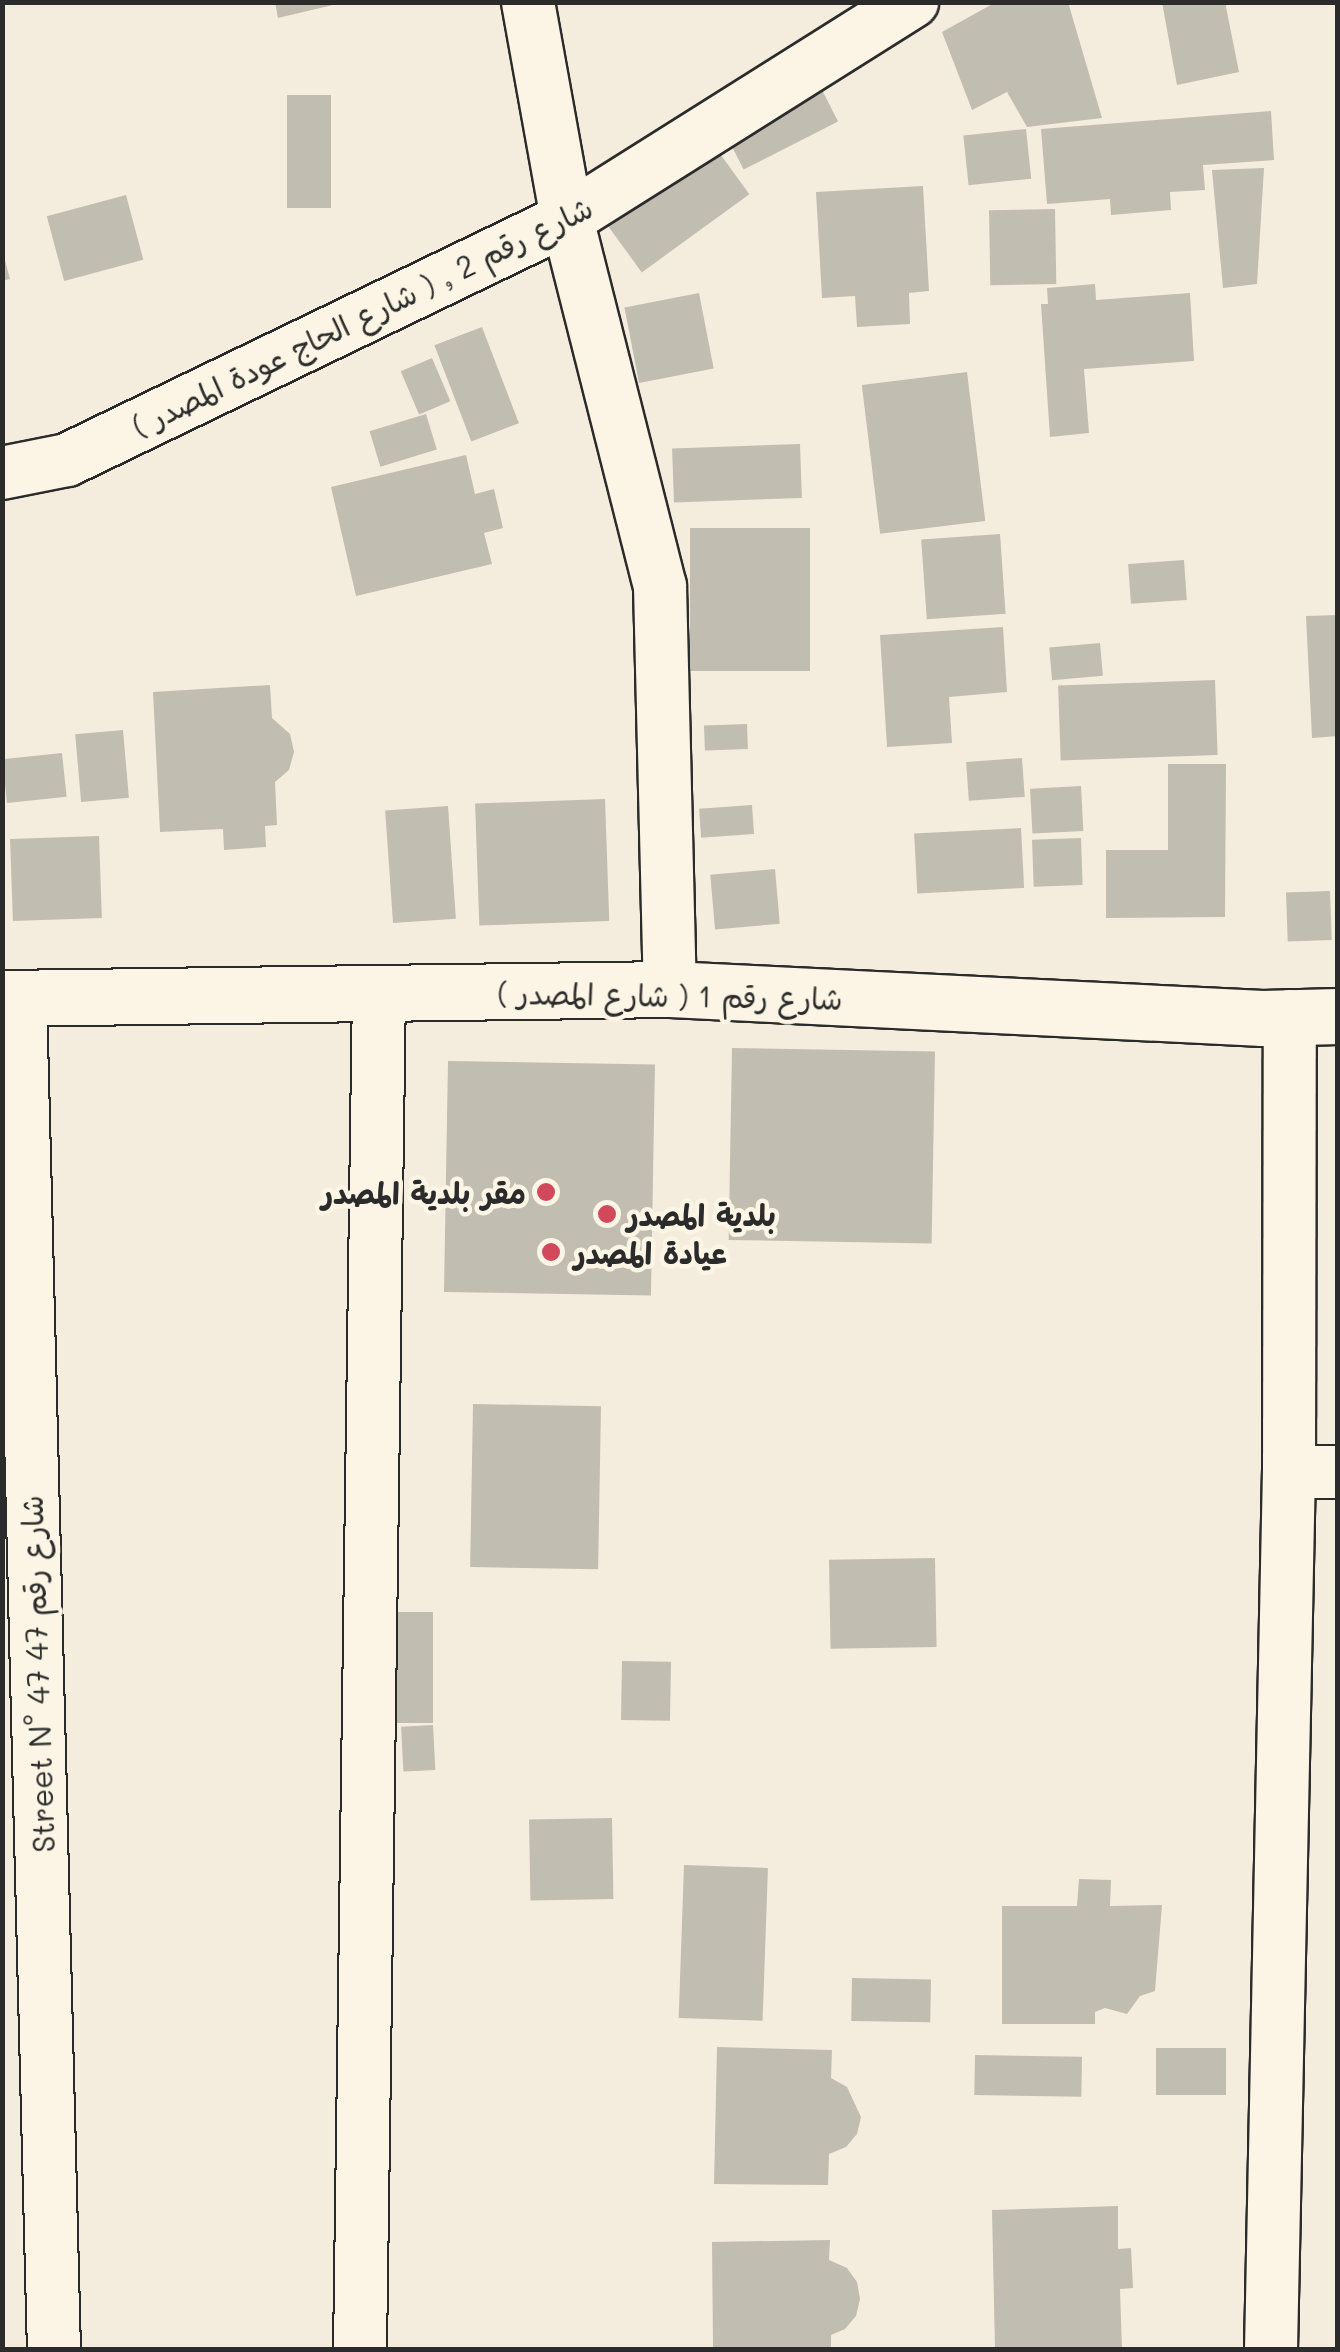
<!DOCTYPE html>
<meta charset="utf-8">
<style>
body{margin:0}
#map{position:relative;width:1340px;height:2352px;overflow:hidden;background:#f4edde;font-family:Mali,"Playpen Sans Arabic",sans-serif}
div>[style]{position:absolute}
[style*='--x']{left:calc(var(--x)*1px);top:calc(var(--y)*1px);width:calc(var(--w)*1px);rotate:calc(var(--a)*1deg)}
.building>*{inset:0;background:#c2bdb1;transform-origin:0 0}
.roads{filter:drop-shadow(2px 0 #2b2b2b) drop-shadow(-2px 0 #2b2b2b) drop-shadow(0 2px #2b2b2b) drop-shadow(0 -2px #2b2b2b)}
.street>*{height:52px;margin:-26px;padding:0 26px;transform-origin:26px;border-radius:26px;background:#fcf5e5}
.secondary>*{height:55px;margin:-27.5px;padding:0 27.5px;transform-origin:27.5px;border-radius:27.5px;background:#fcf5e5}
.dots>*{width:28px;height:28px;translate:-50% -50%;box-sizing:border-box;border:5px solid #fcf5e5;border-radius:50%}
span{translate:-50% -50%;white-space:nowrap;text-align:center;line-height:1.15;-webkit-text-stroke:9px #fcf5e5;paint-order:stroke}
.street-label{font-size:30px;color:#2b2b2b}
.poi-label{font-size:30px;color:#2b2b2b;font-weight:700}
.right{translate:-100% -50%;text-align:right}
.left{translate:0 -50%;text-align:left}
.frame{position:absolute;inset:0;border:5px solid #2b2b2b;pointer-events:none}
</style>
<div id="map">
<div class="building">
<i style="clip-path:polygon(275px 2px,337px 2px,337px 4px,278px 18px)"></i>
<i style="clip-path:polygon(996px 2px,1068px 2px,1102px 118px,1027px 127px,1007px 92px,972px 110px,942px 32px)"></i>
<i style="clip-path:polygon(1162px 2px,1225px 2px,1239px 72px,1177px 85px)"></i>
<i style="left:819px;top:84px;width:42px;height:106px;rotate:63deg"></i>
<i style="left:287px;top:95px;width:44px;height:113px"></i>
<i style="clip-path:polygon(1271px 111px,1274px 160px,1203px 165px,1205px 190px,1170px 192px,1171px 210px,1111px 215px,1110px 199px,1047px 204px,1041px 129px)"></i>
<i style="left:1026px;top:129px;width:50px;height:63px;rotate:84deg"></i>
<i style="left:710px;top:140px;width:67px;height:133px;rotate:54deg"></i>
<i style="clip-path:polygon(1264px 168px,1257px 284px,1223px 288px,1212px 170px)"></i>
<i style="clip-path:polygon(923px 186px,929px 291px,909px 293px,910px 324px,857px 327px,855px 296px,822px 298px,816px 192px)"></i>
<i style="left:126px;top:195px;width:67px;height:82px;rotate:75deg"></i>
<i style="left:1055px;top:209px;width:75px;height:66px;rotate:89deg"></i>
<i style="clip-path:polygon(2px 249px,10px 279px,2px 281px)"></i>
<i style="clip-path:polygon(1095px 284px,1096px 300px,1190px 293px,1194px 361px,1084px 369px,1089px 433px,1050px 437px,1041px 304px,1048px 304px,1047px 288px)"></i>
<i style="left:699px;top:293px;width:77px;height:76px;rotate:79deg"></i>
<i style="left:482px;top:327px;width:103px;height:51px;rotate:69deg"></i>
<i style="left:432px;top:358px;width:47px;height:34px;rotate:67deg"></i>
<i style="left:967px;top:372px;width:150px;height:106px;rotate:83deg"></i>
<i style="left:426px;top:414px;width:37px;height:59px;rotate:73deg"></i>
<i style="left:800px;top:444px;width:54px;height:128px;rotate:88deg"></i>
<i style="clip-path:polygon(466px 455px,475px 494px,494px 489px,503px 528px,484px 533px,492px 564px,356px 596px,331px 487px)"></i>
<i style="left:810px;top:528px;width:143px;height:120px;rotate:90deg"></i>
<i style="left:1000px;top:534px;width:80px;height:79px;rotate:86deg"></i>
<i style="left:1184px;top:560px;width:40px;height:56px;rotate:86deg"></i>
<i style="clip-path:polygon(1338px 615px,1338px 736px,1312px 738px,1306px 616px)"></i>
<i style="clip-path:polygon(1003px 627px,1007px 692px,949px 697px,952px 743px,887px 747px,880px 635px)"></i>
<i style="left:1100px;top:643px;width:33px;height:51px;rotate:85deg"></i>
<i style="left:1215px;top:680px;width:75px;height:157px;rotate:88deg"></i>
<i style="clip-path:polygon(270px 685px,272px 718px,290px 734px,294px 752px,289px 770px,275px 782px,277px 825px,265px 826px,266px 847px,224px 850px,223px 829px,160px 832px,153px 692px)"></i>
<i style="left:747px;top:724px;width:25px;height:43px;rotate:88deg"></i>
<i style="left:123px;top:730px;width:68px;height:48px;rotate:85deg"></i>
<i style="left:62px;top:753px;width:44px;height:60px;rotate:84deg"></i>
<i style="left:1022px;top:758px;width:39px;height:56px;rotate:86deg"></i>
<i style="clip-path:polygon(1168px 764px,1226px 764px,1225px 917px,1106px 918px,1106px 850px,1168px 850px)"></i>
<i style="left:1081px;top:786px;width:45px;height:51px;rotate:87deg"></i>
<i style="left:605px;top:799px;width:122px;height:130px;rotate:88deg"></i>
<i style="left:752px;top:805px;width:29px;height:53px;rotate:86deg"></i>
<i style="left:448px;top:806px;width:113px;height:63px;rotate:86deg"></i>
<i style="left:1021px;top:828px;width:60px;height:107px;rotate:87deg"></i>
<i style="left:99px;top:836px;width:82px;height:89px;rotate:88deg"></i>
<i style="left:1081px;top:838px;width:47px;height:49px;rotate:88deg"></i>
<i style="left:775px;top:869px;width:55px;height:65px;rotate:85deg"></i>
<i style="left:1330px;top:891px;width:49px;height:44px;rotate:88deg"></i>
<i style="left:732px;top:1048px;width:203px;height:192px;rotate:1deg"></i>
<i style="left:448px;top:1061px;width:207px;height:231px;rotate:1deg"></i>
<i style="left:473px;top:1404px;width:128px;height:163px;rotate:1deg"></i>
<i style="clip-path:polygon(2px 1440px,13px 1441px,8px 1502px,2px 1501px)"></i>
<i style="left:935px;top:1558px;width:89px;height:106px;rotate:89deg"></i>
<i style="left:386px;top:1612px;width:47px;height:111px"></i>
<i style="left:622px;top:1661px;width:49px;height:59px;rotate:1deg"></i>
<i style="left:433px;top:1725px;width:45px;height:32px;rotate:87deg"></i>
<i style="left:612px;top:1818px;width:81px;height:83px;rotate:89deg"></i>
<i style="left:684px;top:1865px;width:84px;height:153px;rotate:2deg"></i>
<i style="clip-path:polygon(1079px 1879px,1111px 1880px,1110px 1906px,1162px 1905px,1155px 1991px,1140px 1996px,1127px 2014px,1105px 2008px,1095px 2012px,1095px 2024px,1002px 2024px,1002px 1906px,1077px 1906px)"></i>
<i style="left:852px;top:1978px;width:79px;height:43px;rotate:1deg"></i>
<i style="clip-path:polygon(717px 2047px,832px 2050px,831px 2078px,847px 2087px,861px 2117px,857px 2134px,846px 2147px,829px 2154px,828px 2185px,714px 2184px)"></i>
<i style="left:1156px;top:2048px;width:70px;height:47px"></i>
<i style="left:975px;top:2055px;width:107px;height:40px;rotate:1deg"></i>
<i style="clip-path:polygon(1118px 2206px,1118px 2249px,1131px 2248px,1133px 2288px,1120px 2289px,1122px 2350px,995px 2350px,992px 2210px)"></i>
<i style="clip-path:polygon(830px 2240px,829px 2260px,847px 2268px,857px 2282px,860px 2299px,856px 2316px,845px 2329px,831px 2335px,831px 2350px,713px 2350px,712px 2242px)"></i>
</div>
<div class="roads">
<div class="street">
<i style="--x:528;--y:2;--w:220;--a:79.8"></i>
<i style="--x:567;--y:219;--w:379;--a:75.8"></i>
<i style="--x:660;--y:586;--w:403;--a:88.6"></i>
<i style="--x:2;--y:473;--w:66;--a:-11.3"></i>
<i style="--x:67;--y:460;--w:555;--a:-25.73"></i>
<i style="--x:567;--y:219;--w:408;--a:-32.2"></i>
<i style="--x:20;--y:999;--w:1351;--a:88.56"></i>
<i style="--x:1289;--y:1471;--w:49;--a:1.2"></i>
<i style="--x:360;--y:2350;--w:1357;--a:-89.2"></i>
<i style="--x:1271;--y:2350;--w:879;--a:-88.83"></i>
<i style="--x:1289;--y:1471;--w:455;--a:-89.9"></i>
</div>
<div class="secondary">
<i style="--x:2;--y:998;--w:668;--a:-0.77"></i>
<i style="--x:670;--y:989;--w:593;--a:2.8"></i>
<i style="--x:1262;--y:1018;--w:76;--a:-1.5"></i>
</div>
</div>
<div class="dots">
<i style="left:546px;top:1192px;background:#d1495b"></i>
<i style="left:607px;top:1214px;background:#d1495b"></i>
<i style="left:551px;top:1252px;background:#d1495b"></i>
</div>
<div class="street-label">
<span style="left:362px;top:316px;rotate:-26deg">شارع رقم 2 , ( شارع الحاج عودة المصدر )</span>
<span style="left:670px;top:995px;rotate:1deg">شارع رقم 1 ( شارع المصدر )</span>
<span style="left:37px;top:1674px;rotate:-92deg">Street N° 47 شارع رقم 47</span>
</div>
<div class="poi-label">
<span class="right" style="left:526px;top:1192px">مقر بلدية المصدر</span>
<span class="left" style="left:627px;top:1214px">بلدية المصدر</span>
<span class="left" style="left:574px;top:1252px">عيادة المصدر</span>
</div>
<div class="frame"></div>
</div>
